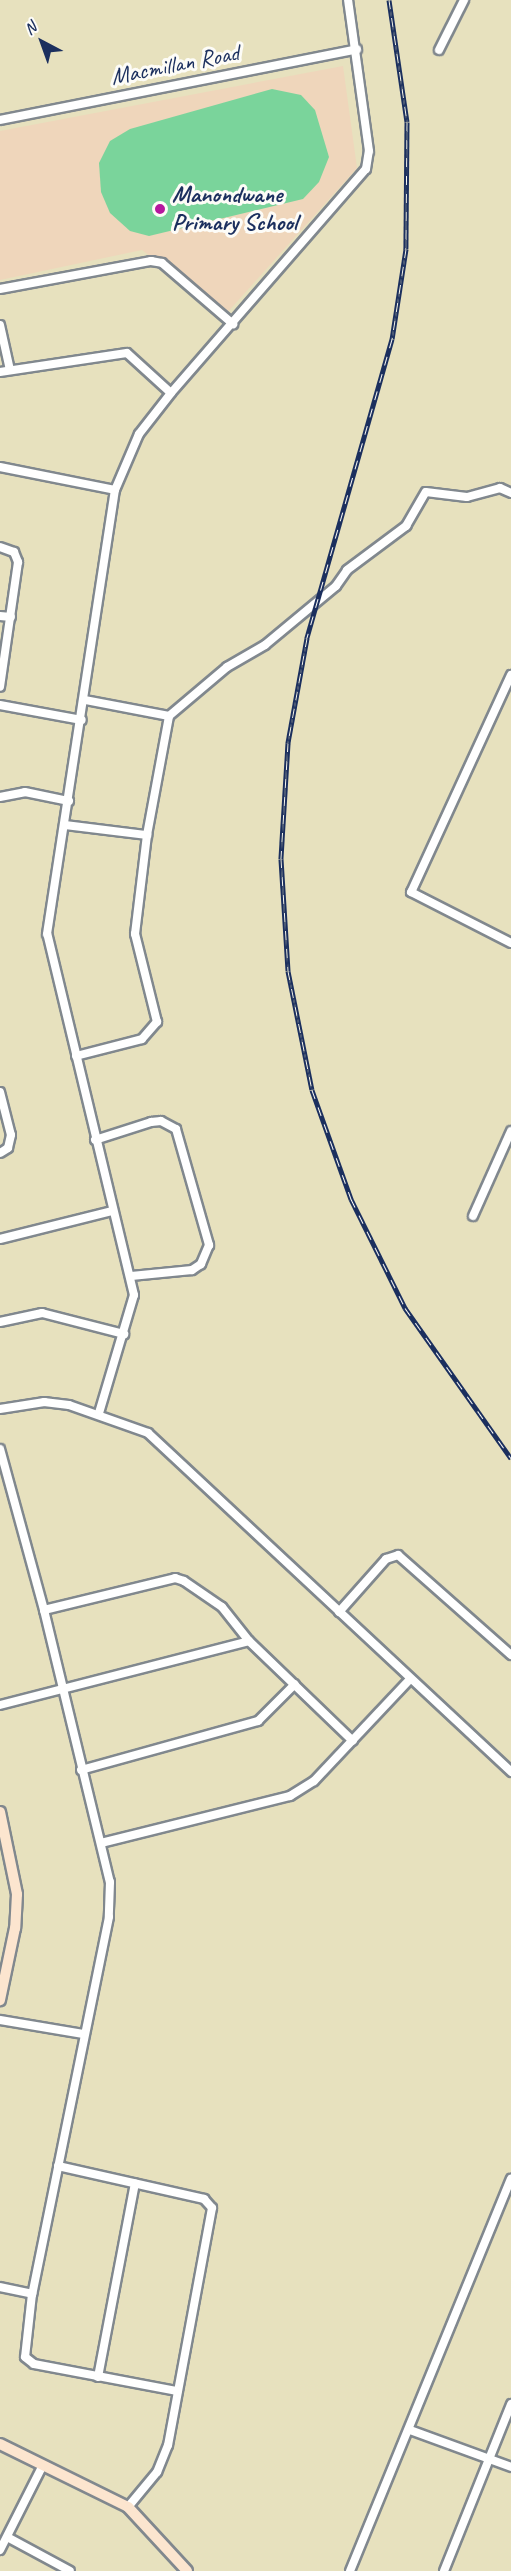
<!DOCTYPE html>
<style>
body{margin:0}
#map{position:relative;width:511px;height:2571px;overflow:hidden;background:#e7e1be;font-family:Caveat,sans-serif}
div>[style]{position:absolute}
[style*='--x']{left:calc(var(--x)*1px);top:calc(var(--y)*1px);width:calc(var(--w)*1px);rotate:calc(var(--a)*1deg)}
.built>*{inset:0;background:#efd6bb}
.green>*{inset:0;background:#7ad49b}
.roads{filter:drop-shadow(2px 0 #81888e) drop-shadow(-2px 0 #81888e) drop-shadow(0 2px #81888e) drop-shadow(0 -2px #81888e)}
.street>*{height:8px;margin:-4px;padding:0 4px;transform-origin:4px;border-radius:4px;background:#fff}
.secondary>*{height:10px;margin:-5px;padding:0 5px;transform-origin:5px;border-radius:5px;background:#fce5cf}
.rail>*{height:5px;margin-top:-2.5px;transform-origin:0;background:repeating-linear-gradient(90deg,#fdfcf7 0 9px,#1b2f5e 0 18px);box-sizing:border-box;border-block:2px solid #1b2f5e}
.dots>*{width:16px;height:16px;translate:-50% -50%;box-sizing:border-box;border:3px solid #fdfcf7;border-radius:50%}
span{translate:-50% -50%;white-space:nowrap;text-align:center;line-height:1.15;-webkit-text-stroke:6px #fdfcf7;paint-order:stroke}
.street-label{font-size:24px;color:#1b2f5e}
.poi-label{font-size:24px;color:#1b2f5e;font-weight:700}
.left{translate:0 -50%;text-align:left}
.north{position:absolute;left:12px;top:12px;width:60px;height:60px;-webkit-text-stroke:4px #fdfcf7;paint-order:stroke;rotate:319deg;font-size:16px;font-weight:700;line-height:24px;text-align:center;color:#1b2f5e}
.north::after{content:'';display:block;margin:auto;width:21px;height:27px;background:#1b2f5e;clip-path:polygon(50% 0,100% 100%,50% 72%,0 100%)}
</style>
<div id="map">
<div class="built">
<i style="clip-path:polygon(343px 66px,357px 168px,226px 314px,142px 250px,0 280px,0 131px)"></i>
</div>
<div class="green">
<i style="clip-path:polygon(272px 89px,301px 95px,315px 110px,329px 157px,319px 182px,303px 199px,149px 236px,130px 231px,110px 213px,101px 192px,99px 163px,110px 141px,130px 129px)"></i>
</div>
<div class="roads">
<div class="street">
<i style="--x:439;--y:50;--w:56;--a:-63.4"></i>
<i style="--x:0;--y:120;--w:364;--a:-11.2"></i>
<i style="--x:0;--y:289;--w:154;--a:-10.5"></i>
<i style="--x:151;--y:261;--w:11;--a:10"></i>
<i style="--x:162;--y:263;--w:94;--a:40.7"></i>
<i style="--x:0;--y:325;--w:46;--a:77.5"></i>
<i style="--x:0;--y:372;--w:128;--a:-8.5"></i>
<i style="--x:127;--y:353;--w:59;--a:42.3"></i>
<i style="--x:0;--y:467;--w:117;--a:11.3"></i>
<i style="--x:0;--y:547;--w:15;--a:20"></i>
<i style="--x:14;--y:552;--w:11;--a:68"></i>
<i style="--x:18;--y:562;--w:126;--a:98.2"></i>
<i style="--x:0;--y:616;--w:11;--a:5"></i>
<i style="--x:511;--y:675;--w:239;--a:114.7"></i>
<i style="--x:411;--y:892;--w:112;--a:27"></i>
<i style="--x:0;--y:705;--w:83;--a:10.4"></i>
<i style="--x:169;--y:716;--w:76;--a:-40.2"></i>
<i style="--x:227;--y:667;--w:44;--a:-30.1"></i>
<i style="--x:265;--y:645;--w:92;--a:-39.7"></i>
<i style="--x:336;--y:586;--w:19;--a:-55"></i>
<i style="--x:347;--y:570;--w:74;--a:-36.7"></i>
<i style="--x:406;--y:526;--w:39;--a:-60"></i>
<i style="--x:426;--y:492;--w:41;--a:7"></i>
<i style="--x:467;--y:497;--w:34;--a:-15"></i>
<i style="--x:500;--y:488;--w:12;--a:24"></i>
<i style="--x:0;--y:797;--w:25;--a:-11"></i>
<i style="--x:25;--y:792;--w:45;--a:11.6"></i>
<i style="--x:65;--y:825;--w:83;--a:7"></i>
<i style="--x:76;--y:1056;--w:68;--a:-14.4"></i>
<i style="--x:142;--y:1039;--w:23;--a:-49"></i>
<i style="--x:157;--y:1022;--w:91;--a:-104"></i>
<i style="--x:135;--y:934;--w:100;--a:-83.1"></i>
<i style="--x:147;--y:835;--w:121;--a:-79.5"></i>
<i style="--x:169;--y:716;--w:86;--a:-169.2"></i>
<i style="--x:0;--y:1092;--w:44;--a:75.7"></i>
<i style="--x:11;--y:1135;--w:13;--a:103"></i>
<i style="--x:8;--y:1148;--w:9;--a:148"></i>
<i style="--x:95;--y:1140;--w:59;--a:-17.8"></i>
<i style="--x:151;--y:1122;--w:10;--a:-6"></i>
<i style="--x:161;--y:1121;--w:17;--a:28"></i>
<i style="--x:176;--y:1129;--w:121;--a:74.1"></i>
<i style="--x:209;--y:1245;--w:21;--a:113"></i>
<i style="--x:201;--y:1264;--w:11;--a:146"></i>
<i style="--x:192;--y:1270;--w:61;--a:174.4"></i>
<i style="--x:473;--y:1216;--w:93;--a:-65.9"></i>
<i style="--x:0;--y:1239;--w:115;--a:-14"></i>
<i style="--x:0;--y:1322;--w:43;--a:-12.1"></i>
<i style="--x:42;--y:1313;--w:85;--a:14.4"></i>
<i style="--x:0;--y:1409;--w:45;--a:-9"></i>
<i style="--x:44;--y:1402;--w:25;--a:7"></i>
<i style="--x:69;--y:1405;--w:84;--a:19.5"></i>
<i style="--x:148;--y:1433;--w:497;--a:43"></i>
<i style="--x:99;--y:1413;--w:123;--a:-73.5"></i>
<i style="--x:134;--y:1295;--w:371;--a:-103.5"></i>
<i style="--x:47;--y:934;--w:449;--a:-81.3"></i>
<i style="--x:115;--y:490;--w:61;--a:-66.8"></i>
<i style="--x:139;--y:434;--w:52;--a:-52"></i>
<i style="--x:171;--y:393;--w:297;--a:-49"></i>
<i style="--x:366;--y:169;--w:18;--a:-81"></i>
<i style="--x:369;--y:151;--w:152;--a:-97.9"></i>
<i style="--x:0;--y:1449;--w:167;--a:74.7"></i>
<i style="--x:44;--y:1610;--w:280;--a:76.4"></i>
<i style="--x:110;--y:1882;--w:35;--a:92"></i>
<i style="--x:109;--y:1917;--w:385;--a:101.5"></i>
<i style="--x:32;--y:2294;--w:63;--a:96.3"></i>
<i style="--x:25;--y:2357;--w:11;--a:38"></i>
<i style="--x:34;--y:2364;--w:146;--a:10.7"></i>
<i style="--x:44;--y:1610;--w:135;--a:-13.7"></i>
<i style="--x:175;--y:1578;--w:9;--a:18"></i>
<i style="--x:184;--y:1581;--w:46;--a:34.4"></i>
<i style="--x:222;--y:1607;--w:43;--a:51.5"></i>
<i style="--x:249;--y:1641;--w:144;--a:43.9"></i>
<i style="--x:339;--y:1612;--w:71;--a:-48.4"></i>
<i style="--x:386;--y:1559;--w:13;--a:-18"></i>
<i style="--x:398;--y:1555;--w:151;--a:41.5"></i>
<i style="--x:0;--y:1705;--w:257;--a:-14.4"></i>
<i style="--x:81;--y:1770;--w:184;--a:-15.5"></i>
<i style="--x:258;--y:1721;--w:52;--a:-45"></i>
<i style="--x:101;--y:1843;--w:195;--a:-14"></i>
<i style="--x:290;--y:1796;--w:28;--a:-32"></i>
<i style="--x:314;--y:1781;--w:140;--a:-46.7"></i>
<i style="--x:0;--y:2020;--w:85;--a:9.5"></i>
<i style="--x:58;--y:2166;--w:150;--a:12.7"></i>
<i style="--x:204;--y:2199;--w:12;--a:48"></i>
<i style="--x:212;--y:2208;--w:241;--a:100.5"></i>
<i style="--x:168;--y:2445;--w:29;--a:112"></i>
<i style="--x:157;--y:2472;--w:45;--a:129.6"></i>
<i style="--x:0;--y:2287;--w:33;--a:12"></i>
<i style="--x:98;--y:2377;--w:197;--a:-79.2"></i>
<i style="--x:410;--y:2430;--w:108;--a:20.1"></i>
<i style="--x:9;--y:2538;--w:69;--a:28.4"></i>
<i style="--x:0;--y:2550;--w:95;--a:-63.2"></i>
<i style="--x:350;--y:2571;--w:424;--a:-67.7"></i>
<i style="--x:444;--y:2571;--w:180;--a:-68.1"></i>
</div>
<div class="secondary">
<i style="--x:0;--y:1812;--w:84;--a:78.3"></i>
<i style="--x:17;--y:1894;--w:34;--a:93"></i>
<i style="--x:15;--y:1928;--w:74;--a:101.8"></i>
<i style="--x:0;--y:2444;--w:143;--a:26.2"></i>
<i style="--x:128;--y:2507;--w:87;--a:47.3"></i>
</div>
</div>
<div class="rail">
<i style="--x:389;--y:0;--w:123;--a:81.6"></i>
<i style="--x:407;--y:122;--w:127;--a:90.5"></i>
<i style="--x:406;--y:249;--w:91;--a:98.8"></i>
<i style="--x:392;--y:339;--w:311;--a:105.9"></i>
<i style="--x:307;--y:638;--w:107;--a:100.3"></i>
<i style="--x:288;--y:743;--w:116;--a:93.5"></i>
<i style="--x:281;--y:859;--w:112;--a:86.4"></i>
<i style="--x:288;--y:971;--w:121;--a:78.6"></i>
<i style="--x:312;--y:1090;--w:116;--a:70.3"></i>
<i style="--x:351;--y:1199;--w:122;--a:63.6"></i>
<i style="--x:405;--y:1308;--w:184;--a:54.8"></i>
</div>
<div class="dots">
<i style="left:160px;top:209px;background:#b5179e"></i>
</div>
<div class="street-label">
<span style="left:175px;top:65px;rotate:-11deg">Macmillan Road</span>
</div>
<div class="poi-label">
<span class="left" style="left:172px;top:209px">Manondwane<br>Primary School</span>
</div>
<div class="north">N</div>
</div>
